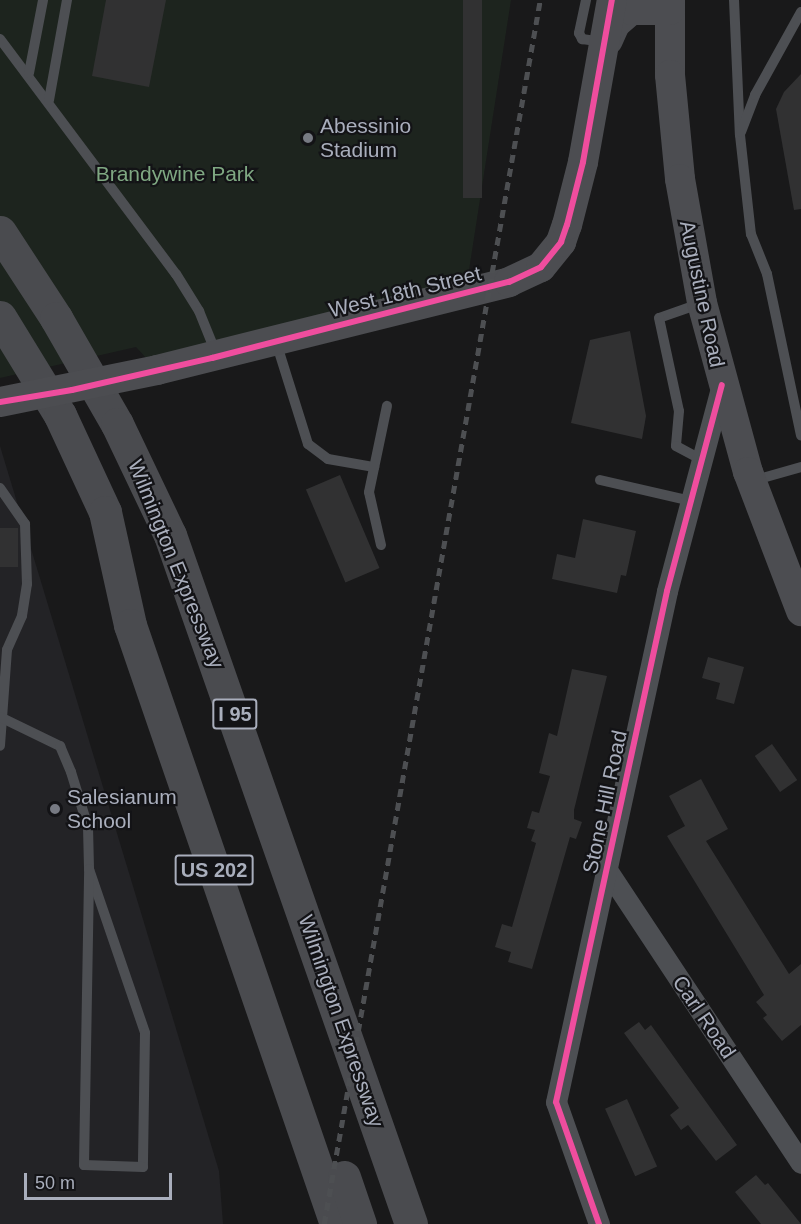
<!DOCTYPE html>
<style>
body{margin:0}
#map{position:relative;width:801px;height:1224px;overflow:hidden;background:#19191a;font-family:Arial,sans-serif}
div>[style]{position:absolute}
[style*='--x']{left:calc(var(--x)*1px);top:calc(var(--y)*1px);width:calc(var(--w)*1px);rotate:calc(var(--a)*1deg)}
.built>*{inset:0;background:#232326}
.green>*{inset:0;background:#1d241e}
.building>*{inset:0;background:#313132;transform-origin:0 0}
.lane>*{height:10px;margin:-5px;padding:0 5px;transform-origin:5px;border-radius:5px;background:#4d4f53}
.street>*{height:21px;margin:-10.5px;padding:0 10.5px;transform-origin:10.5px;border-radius:10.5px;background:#4d4f53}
.secondary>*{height:30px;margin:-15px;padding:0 15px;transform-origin:15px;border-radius:15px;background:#4c4d51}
.highway>*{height:33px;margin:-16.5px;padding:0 16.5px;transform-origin:16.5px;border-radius:16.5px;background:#4a4b4f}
.rail>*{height:4.5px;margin-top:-2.25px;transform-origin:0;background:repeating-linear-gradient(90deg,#4d4f52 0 8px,transparent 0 14px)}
.secondary-bridge>*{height:30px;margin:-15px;padding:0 15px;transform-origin:15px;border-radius:15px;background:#4c4d51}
.cycleway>*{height:6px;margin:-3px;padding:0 3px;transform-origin:3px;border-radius:3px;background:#ef4d9e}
.dots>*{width:16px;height:16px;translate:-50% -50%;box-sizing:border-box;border:3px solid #131316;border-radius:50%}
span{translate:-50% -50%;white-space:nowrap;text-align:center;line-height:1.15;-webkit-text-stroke:4.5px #131316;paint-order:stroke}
.shield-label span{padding:2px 4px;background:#131316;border:2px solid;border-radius:4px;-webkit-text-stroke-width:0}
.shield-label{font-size:20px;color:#a9aebc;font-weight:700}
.poi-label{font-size:21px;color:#a9aebc}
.left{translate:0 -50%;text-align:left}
.park-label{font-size:21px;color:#7fa882}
.street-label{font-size:21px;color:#a9aebc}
.scale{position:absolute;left:24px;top:1173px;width:148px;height:27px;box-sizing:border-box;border:3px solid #a9aebc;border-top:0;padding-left:8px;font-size:18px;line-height:21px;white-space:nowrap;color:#a9aebc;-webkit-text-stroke:4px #131316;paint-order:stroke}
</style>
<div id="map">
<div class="built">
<i style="clip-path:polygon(0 446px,219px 1171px,223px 1224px,0 1224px)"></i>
</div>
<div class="green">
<i style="clip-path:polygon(0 0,511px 0,467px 283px,147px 359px,136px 347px,0 378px)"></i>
</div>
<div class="building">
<i style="clip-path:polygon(106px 0,166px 0,149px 87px,92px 76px)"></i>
<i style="left:463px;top:0;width:19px;height:198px"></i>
<i style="clip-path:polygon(801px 74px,801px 209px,794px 210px,776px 109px,784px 92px)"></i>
<i style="clip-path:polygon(630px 331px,646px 416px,642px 439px,571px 423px,590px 340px)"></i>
<i style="left:340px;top:475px;width:101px;height:37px;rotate:67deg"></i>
<i style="clip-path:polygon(583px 519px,636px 531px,626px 576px,621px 575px,617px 593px,552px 579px,557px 554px,575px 558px)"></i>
<i style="left:0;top:528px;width:18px;height:39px"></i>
<i style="clip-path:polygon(708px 657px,744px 667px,734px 704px,716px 699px,720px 683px,702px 678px)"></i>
<i style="clip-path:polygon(572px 669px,607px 676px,574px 810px,574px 819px,582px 822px,576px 839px,570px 837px,532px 969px,508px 962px,511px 952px,495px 947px,502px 924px,512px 927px,536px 843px,531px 841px,535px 830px,527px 828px,532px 811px,539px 813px,550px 776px,539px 773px,549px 733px,557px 736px)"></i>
<i style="left:772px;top:744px;width:44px;height:21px;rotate:55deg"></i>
<i style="clip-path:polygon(701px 779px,728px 829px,706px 841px,789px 974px,801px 964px,801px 1025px,782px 1041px,763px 1018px,767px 1015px,756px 1002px,764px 995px,667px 836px,685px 826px,669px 796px)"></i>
<i style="clip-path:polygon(639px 1022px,645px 1030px,651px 1025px,737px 1145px,716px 1161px,688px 1125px,681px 1130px,670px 1115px,679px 1108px,624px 1033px)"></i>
<i style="left:627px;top:1099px;width:74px;height:24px;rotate:66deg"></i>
<i style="clip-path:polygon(756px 1175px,765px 1185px,768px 1183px,801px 1224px,761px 1224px,735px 1192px)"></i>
</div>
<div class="lane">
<i style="--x:586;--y:0;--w:34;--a:102"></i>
<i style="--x:579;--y:33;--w:7;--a:63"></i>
<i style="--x:582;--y:39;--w:21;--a:8"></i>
<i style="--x:734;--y:0;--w:135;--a:87.5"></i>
<i style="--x:740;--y:135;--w:100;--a:83.7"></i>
<i style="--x:751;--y:234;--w:43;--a:68.2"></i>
<i style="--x:767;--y:274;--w:165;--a:78.1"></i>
<i style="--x:0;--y:39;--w:294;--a:53.2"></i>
<i style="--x:176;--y:274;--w:44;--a:58.1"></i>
<i style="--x:199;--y:311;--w:45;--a:68"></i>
<i style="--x:29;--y:73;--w:74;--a:-79.1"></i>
<i style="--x:49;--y:100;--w:102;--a:-79.8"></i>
<i style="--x:741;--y:132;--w:40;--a:-69"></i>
<i style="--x:755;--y:95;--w:95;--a:-61"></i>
<i style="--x:699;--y:304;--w:42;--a:160.7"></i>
<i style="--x:659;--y:318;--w:95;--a:77.9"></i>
<i style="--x:679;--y:411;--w:35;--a:95"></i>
<i style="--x:676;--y:446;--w:30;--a:28"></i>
<i style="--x:276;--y:342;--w:107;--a:72.6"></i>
<i style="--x:308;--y:444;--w:25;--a:37"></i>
<i style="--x:328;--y:459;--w:47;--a:9.9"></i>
<i style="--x:600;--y:480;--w:93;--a:13"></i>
<i style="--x:752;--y:481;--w:51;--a:-15.9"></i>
<i style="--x:0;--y:488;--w:44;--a:55.2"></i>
<i style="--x:25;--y:524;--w:60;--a:88.1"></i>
<i style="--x:27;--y:584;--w:32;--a:99"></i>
<i style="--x:22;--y:616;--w:37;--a:114"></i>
<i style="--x:7;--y:650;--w:96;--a:94.2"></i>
<i style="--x:381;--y:545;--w:54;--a:-102.8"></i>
<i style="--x:369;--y:492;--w:88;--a:-78.2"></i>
<i style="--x:0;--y:717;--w:67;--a:25.8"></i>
<i style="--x:60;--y:746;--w:28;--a:67"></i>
<i style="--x:71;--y:772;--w:58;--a:72.8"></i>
<i style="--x:88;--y:827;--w:42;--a:88.6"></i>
<i style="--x:89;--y:869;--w:173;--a:71.1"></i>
<i style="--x:145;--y:1033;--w:134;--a:90.9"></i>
<i style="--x:143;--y:1167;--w:59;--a:-178.1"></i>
<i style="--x:84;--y:1165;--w:296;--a:-89"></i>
</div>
<div class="street">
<i style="--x:607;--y:870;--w:351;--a:56.5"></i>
<i style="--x:599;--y:1224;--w:129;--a:-109.4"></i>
<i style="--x:556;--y:1102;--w:523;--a:-77.74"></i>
<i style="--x:667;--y:591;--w:213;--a:-75.1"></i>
</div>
<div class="secondary">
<i style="--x:670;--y:0;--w:75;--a:90"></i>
<i style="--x:670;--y:75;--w:104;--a:84.5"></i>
<i style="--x:680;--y:179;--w:126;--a:79.9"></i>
<i style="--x:702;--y:303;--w:175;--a:74.8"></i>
<i style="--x:748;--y:472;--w:149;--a:69.1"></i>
<i style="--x:608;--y:40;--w:17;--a:-66"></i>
<i style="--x:615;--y:24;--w:21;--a:-41"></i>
<i style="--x:631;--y:10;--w:39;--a:0"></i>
<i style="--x:157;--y:370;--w:363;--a:-14"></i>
<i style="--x:509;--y:282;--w:35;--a:-25"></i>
<i style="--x:541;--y:267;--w:32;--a:-51"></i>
<i style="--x:561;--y:242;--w:18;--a:-71"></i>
<i style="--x:567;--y:225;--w:65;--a:-75.7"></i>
<i style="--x:583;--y:162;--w:165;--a:-79.9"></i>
</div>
<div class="highway">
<i style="--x:0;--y:232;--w:103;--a:56.9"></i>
<i style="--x:56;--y:318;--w:122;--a:60.1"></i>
<i style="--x:117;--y:424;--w:123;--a:64.5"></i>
<i style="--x:170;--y:535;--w:730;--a:70.72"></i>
<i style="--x:0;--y:317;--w:115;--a:58.5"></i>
<i style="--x:60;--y:415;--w:107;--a:65.1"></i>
<i style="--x:105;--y:512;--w:116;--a:77.5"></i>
<i style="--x:130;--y:625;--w:633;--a:71.02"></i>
<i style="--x:344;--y:1177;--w:50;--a:71.2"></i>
</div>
<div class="rail">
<i style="--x:324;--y:1224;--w:1243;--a:-79.99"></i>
</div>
<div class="secondary-bridge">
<i style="--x:0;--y:402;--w:160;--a:-11.5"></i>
</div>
<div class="cycleway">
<i style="--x:0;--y:402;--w:73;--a:-9.5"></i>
<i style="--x:72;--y:390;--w:144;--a:-12.9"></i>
<i style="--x:212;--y:358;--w:307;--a:-14.4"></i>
<i style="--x:509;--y:282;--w:35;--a:-25"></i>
<i style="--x:541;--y:267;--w:32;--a:-51"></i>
<i style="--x:561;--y:242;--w:18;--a:-71"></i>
<i style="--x:567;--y:225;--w:65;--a:-75.7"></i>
<i style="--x:583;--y:162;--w:165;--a:-79.9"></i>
<i style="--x:599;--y:1224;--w:129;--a:-109.4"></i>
<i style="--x:556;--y:1102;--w:523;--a:-77.74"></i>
<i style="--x:667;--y:591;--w:213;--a:-75.1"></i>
</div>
<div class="dots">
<i style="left:308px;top:138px;background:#777a83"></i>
<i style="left:55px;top:809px;background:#777a83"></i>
</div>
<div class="shield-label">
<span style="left:235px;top:714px">I 95</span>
<span style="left:214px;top:870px">US 202</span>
</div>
<div class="poi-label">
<span class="left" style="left:320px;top:138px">Abessinio<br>Stadium</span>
<span class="left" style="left:67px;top:809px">Salesianum<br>School</span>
</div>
<div class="park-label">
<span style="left:175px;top:174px">Brandywine Park</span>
</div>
<div class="street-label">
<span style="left:405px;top:292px;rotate:-14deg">West 18th Street</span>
<span style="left:702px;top:294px;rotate:78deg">Augustine Road</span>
<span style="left:176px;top:564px;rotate:68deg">Wilmington Expressway</span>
<span style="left:605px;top:802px;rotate:-78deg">Stone Hill Road</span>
<span style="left:704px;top:1017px;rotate:56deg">Carl Road</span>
<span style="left:341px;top:1021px;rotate:71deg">Wilmington Expressway</span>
</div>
<div class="scale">50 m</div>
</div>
